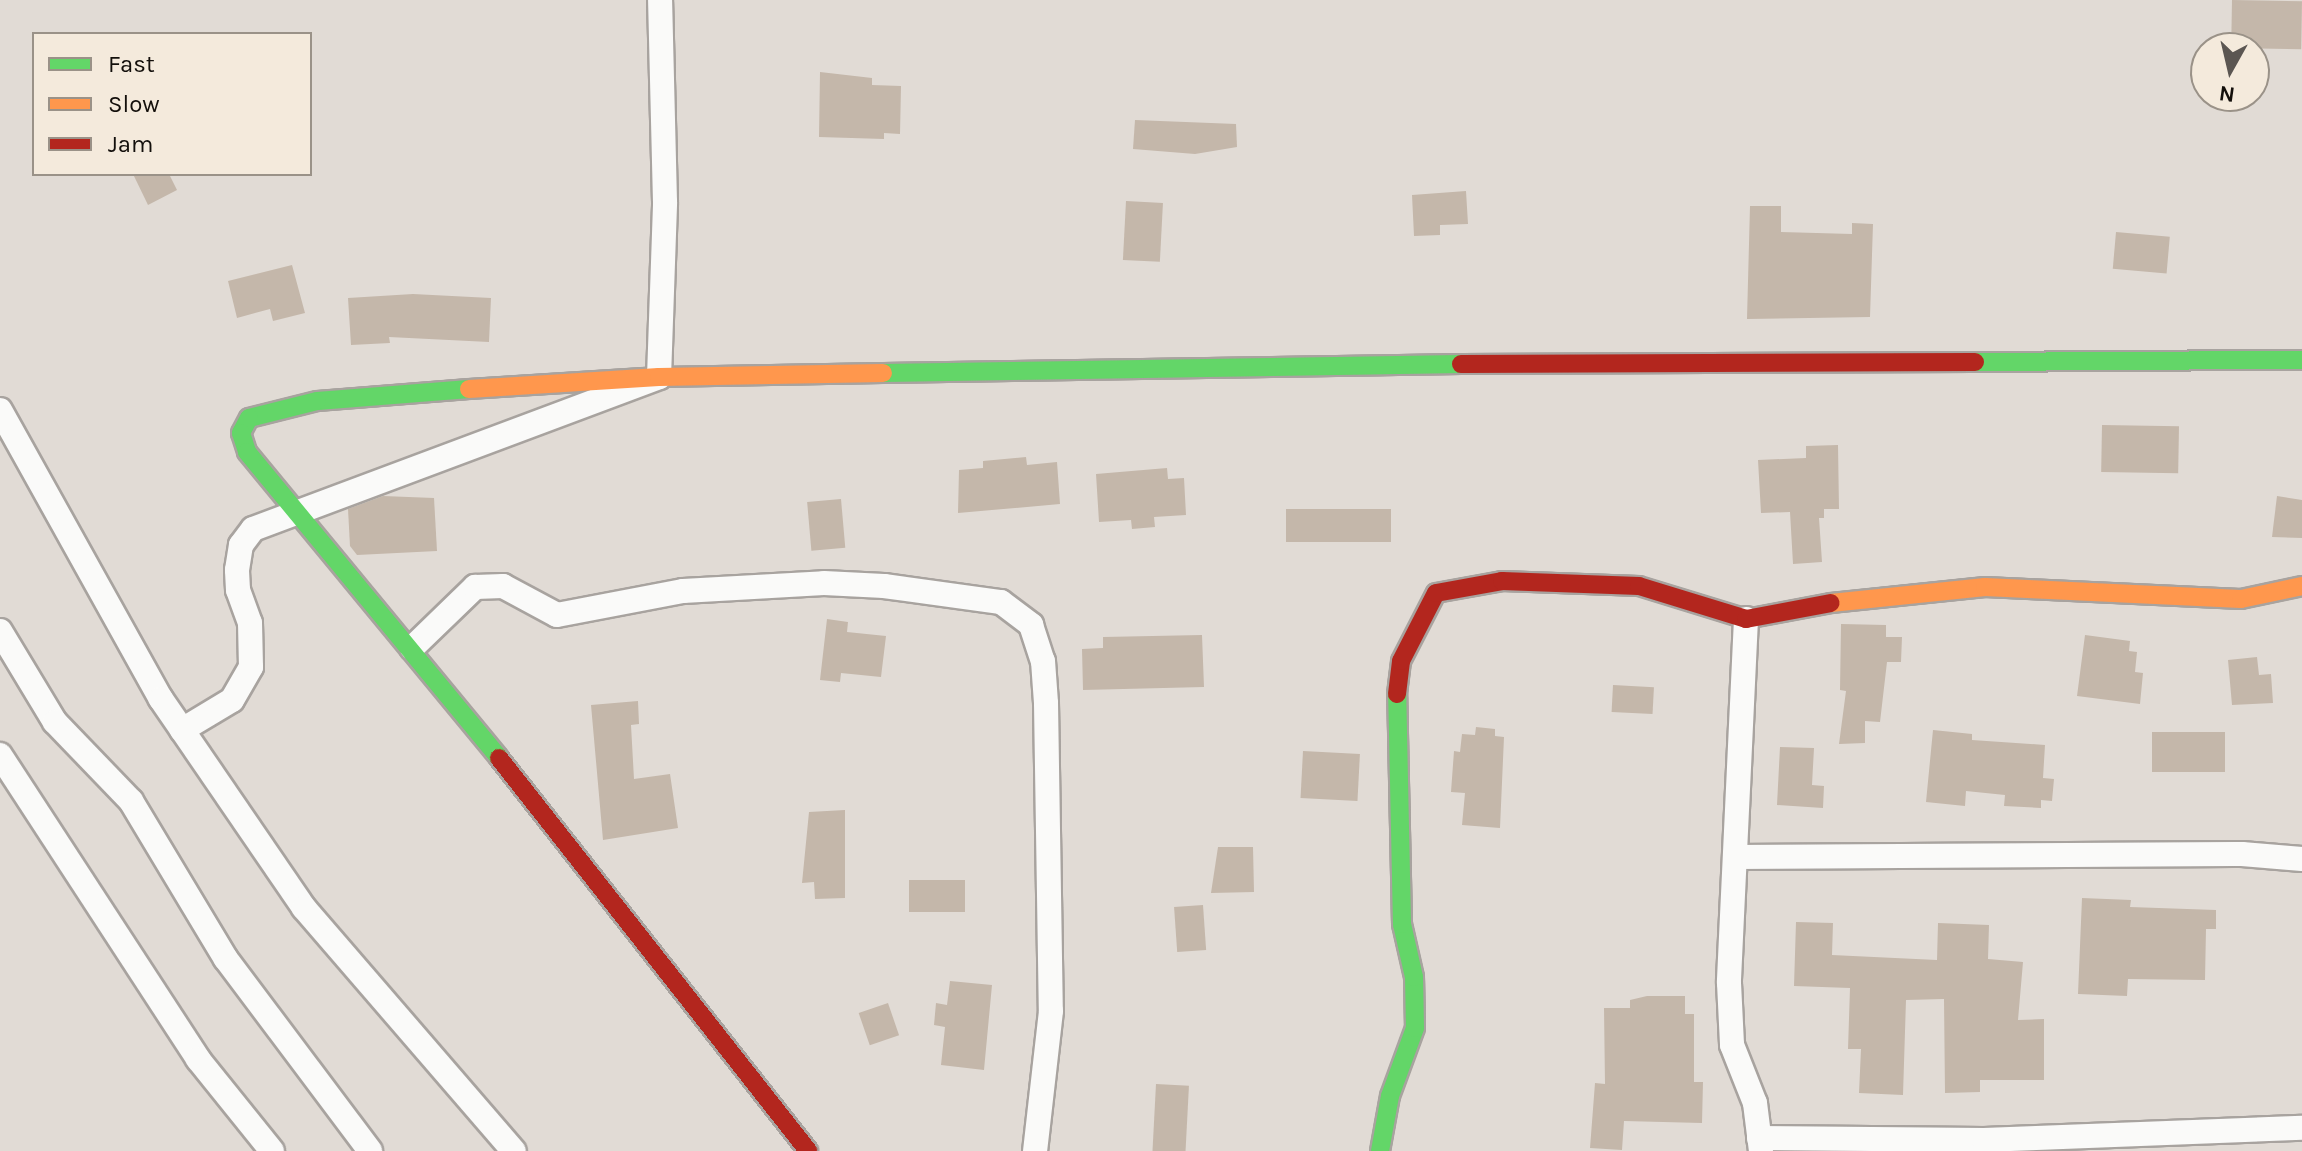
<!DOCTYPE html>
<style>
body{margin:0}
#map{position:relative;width:2302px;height:1151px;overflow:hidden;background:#e1dbd5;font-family:Karla,sans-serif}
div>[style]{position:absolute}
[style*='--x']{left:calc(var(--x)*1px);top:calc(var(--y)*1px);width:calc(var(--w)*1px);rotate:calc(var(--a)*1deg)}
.building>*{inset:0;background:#c4b7aa;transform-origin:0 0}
.roads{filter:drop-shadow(2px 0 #a8a39f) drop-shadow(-2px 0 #a8a39f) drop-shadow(0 2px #a8a39f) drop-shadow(0 -2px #a8a39f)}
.street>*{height:24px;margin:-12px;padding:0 12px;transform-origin:12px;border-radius:12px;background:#fafaf9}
.fast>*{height:18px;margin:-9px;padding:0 9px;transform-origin:9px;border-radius:9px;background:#63d668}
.slow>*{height:18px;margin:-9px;padding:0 9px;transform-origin:9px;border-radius:9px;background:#ff974d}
.jam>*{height:18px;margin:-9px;padding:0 9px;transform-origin:9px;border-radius:9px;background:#b3261e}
span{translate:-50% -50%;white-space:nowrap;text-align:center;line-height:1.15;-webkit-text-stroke:6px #f4eadc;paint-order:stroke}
.legend{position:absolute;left:32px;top:32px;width:280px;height:144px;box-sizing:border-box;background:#f4eadc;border:2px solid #9a9288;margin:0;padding:10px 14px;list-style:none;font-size:24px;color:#130f0b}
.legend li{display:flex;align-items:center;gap:16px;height:40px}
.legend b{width:40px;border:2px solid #9a9288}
.north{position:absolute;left:2190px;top:32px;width:80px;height:80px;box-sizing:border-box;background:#f4eadc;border:2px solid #9a9288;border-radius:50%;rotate:188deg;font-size:22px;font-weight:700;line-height:32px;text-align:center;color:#130f0b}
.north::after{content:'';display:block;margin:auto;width:28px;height:36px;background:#5b5652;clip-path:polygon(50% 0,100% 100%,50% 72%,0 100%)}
</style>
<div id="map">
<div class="building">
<i style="left:2232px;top:0;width:70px;height:48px;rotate:1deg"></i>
<i style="clip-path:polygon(820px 72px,872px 78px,872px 85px,901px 86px,900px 134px,884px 133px,884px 139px,819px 137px)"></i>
<i style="clip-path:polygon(1135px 120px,1236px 124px,1237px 147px,1195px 154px,1133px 149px)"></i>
<i style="clip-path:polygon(133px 174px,169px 174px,177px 190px,148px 205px)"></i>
<i style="clip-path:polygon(1466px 191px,1468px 224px,1440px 225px,1440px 235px,1414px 236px,1412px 195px)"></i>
<i style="left:1126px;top:201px;width:37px;height:59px;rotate:3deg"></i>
<i style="clip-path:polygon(1750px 206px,1781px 206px,1781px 232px,1852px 234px,1852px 223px,1873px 224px,1870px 317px,1747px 319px)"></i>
<i style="left:2116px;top:232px;width:54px;height:37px;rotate:5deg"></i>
<i style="clip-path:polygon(292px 265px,305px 313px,273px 321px,270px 309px,237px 318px,228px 281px)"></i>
<i style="clip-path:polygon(413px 294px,491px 298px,489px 342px,389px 337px,390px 343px,351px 345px,348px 298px)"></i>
<i style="left:2102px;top:425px;width:77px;height:47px;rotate:1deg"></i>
<i style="clip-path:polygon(1838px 445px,1839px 509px,1824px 509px,1824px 518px,1819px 518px,1822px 562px,1793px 564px,1790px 512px,1761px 513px,1758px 460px,1806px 458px,1806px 446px)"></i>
<i style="clip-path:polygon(1026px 457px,1027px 465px,1057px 462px,1060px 504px,958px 513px,959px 470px,983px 468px,983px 461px)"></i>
<i style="clip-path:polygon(1167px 468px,1168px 479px,1184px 478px,1186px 515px,1154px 517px,1155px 527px,1132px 529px,1131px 520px,1099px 522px,1096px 474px)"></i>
<i style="clip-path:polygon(383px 496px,434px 498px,437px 551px,357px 555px,350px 546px,348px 509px)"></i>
<i style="clip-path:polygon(2277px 496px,2302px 500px,2302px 538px,2272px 537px)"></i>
<i style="left:841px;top:499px;width:49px;height:34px;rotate:85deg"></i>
<i style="left:1286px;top:509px;width:105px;height:33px"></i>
<i style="clip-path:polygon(827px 619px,848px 622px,847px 632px,886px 636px,881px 677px,841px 673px,840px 682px,820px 680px)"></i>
<i style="clip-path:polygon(1841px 624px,1886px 625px,1886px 637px,1902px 637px,1901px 662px,1887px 662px,1880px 722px,1865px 721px,1865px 743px,1839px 744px,1846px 691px,1840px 690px)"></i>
<i style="clip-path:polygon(1202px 635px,1204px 687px,1083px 690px,1082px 649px,1103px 648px,1103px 637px)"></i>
<i style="clip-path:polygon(2085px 635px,2130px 641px,2129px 651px,2137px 652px,2135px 672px,2143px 673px,2140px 704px,2077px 696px)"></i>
<i style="clip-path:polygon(2257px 657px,2259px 675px,2271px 674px,2273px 703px,2232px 705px,2228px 660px)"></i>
<i style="left:1613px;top:685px;width:41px;height:27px;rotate:3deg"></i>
<i style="clip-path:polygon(638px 701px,639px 724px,631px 725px,634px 779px,670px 774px,678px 828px,603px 840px,591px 705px)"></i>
<i style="clip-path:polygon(1476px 727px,1495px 729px,1495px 736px,1504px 737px,1500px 828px,1462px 825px,1465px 793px,1451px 792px,1454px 751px,1460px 752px,1462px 734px,1475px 735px)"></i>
<i style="clip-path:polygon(1933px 730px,1972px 734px,1972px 740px,2045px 745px,2043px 778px,2054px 779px,2052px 801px,2041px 800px,2041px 808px,2004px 806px,2005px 795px,1966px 791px,1965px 806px,1926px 802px)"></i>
<i style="left:2225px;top:732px;width:40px;height:73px;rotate:90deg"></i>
<i style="clip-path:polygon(1780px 747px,1814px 748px,1812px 785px,1824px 786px,1823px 808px,1777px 805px)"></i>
<i style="left:1303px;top:751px;width:57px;height:47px;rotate:3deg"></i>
<i style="clip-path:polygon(845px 810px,845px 898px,815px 899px,814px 882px,802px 883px,809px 812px)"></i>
<i style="clip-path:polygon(1218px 847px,1253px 847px,1254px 892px,1211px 893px)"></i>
<i style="left:909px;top:880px;width:56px;height:32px"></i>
<i style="clip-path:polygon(2082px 898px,2131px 900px,2130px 907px,2216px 910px,2216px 929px,2206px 929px,2205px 980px,2128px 979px,2127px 996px,2078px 994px)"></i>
<i style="left:1203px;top:905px;width:45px;height:29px;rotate:86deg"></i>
<i style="clip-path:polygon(1796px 922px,1833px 923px,1832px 955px,1937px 960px,1938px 923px,1989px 925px,1988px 959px,2023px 962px,2018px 1020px,2044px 1019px,2044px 1080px,1980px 1080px,1980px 1092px,1945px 1093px,1944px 999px,1906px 1000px,1903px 1095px,1859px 1093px,1861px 1049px,1848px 1049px,1850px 988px,1794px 986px)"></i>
<i style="clip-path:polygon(950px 981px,992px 985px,984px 1070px,941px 1065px,945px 1027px,934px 1025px,936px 1003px,947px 1005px)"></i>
<i style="clip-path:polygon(1647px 996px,1685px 996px,1685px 1014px,1694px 1014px,1694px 1082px,1703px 1082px,1702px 1123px,1624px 1121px,1622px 1150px,1590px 1148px,1595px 1083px,1605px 1084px,1604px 1008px,1630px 1008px,1630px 1000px)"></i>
<i style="left:888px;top:1003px;width:34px;height:31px;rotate:71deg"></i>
<i style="left:1156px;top:1084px;width:33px;height:67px;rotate:3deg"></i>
</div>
<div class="roads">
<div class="street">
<i style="--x:0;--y:410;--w:331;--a:60.9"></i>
<i style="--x:161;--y:699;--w:253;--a:55.6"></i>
<i style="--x:304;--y:908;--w:321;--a:49.2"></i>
<i style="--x:1746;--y:619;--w:364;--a:92.7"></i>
<i style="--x:1729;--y:983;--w:62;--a:87.2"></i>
<i style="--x:1732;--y:1045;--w:62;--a:68.4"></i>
<i style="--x:1755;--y:1103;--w:48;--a:82.9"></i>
<i style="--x:0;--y:631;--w:106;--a:58.9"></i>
<i style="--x:55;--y:722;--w:110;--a:46.1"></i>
<i style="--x:131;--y:801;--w:184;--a:59"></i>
<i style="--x:226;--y:959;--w:240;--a:53.1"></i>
<i style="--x:412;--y:648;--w:88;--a:-44.1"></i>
<i style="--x:475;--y:587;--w:28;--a:-2"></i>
<i style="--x:503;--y:586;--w:61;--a:28.2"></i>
<i style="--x:557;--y:615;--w:128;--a:-10.8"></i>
<i style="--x:683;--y:591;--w:141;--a:-3.2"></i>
<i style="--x:824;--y:583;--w:60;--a:2.9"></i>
<i style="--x:884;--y:586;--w:118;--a:7.8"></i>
<i style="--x:1001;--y:602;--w:38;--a:37"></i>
<i style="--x:1031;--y:625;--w:38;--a:72"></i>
<i style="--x:1043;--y:661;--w:42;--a:85.9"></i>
<i style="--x:1046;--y:703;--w:308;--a:89.1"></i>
<i style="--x:1051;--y:1011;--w:141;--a:96.5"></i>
<i style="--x:182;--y:730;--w:58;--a:-31"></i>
<i style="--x:232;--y:700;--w:38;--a:-60"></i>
<i style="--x:251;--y:667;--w:44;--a:-91.3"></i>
<i style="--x:250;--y:623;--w:35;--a:-110"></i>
<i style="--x:238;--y:590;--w:20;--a:-93"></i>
<i style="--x:237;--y:570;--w:25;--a:-81"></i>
<i style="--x:241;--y:545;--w:20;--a:-53"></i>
<i style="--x:253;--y:529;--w:434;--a:-20.5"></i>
<i style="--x:659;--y:377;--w:175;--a:-88"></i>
<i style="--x:665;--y:202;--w:202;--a:-91.4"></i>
<i style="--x:0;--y:755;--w:363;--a:56.9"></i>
<i style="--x:198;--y:1059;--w:118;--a:51.2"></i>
<i style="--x:1735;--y:857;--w:507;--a:-0.34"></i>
<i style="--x:2242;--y:854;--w:60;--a:4.8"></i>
<i style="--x:1759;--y:1138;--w:225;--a:0.5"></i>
<i style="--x:1984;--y:1140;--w:318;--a:-2.2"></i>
</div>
<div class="fast">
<i style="--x:1975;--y:362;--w:327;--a:-0.4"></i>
<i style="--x:883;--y:373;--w:578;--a:-0.89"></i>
<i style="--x:469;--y:389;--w:152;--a:175.5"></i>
<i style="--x:317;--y:401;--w:70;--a:166"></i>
<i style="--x:249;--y:418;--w:17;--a:118"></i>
<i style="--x:241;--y:433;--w:20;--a:72"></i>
<i style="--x:247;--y:452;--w:396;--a:50.5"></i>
<i style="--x:1380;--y:1151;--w:56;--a:-79.7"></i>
<i style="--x:1390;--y:1096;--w:72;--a:-69.8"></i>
<i style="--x:1415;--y:1028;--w:51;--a:-91.1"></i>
<i style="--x:1414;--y:977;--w:54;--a:-102.8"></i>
<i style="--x:1402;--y:924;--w:230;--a:-91.2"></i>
</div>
<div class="slow">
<i style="--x:469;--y:389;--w:190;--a:-3.6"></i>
<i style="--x:659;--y:377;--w:224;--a:-1"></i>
<i style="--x:1831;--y:603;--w:155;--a:-5.9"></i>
<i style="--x:1985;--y:587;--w:256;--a:2.7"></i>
<i style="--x:2241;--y:599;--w:62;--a:-12"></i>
</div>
<div class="jam">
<i style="--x:1461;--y:364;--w:514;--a:-0.22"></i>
<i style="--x:1397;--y:694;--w:33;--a:-83"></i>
<i style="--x:1401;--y:661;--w:76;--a:-62.8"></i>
<i style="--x:1436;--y:593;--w:67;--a:-10.3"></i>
<i style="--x:1502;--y:581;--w:137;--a:2.1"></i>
<i style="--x:1639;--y:586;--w:112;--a:17.1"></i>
<i style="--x:1746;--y:619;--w:86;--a:-10.7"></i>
<i style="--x:499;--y:758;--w:500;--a:51.8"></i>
</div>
</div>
<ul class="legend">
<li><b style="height:10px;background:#63d668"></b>Fast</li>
<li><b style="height:10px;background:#ff974d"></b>Slow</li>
<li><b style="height:10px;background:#b3261e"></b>Jam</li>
</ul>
<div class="north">N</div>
</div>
